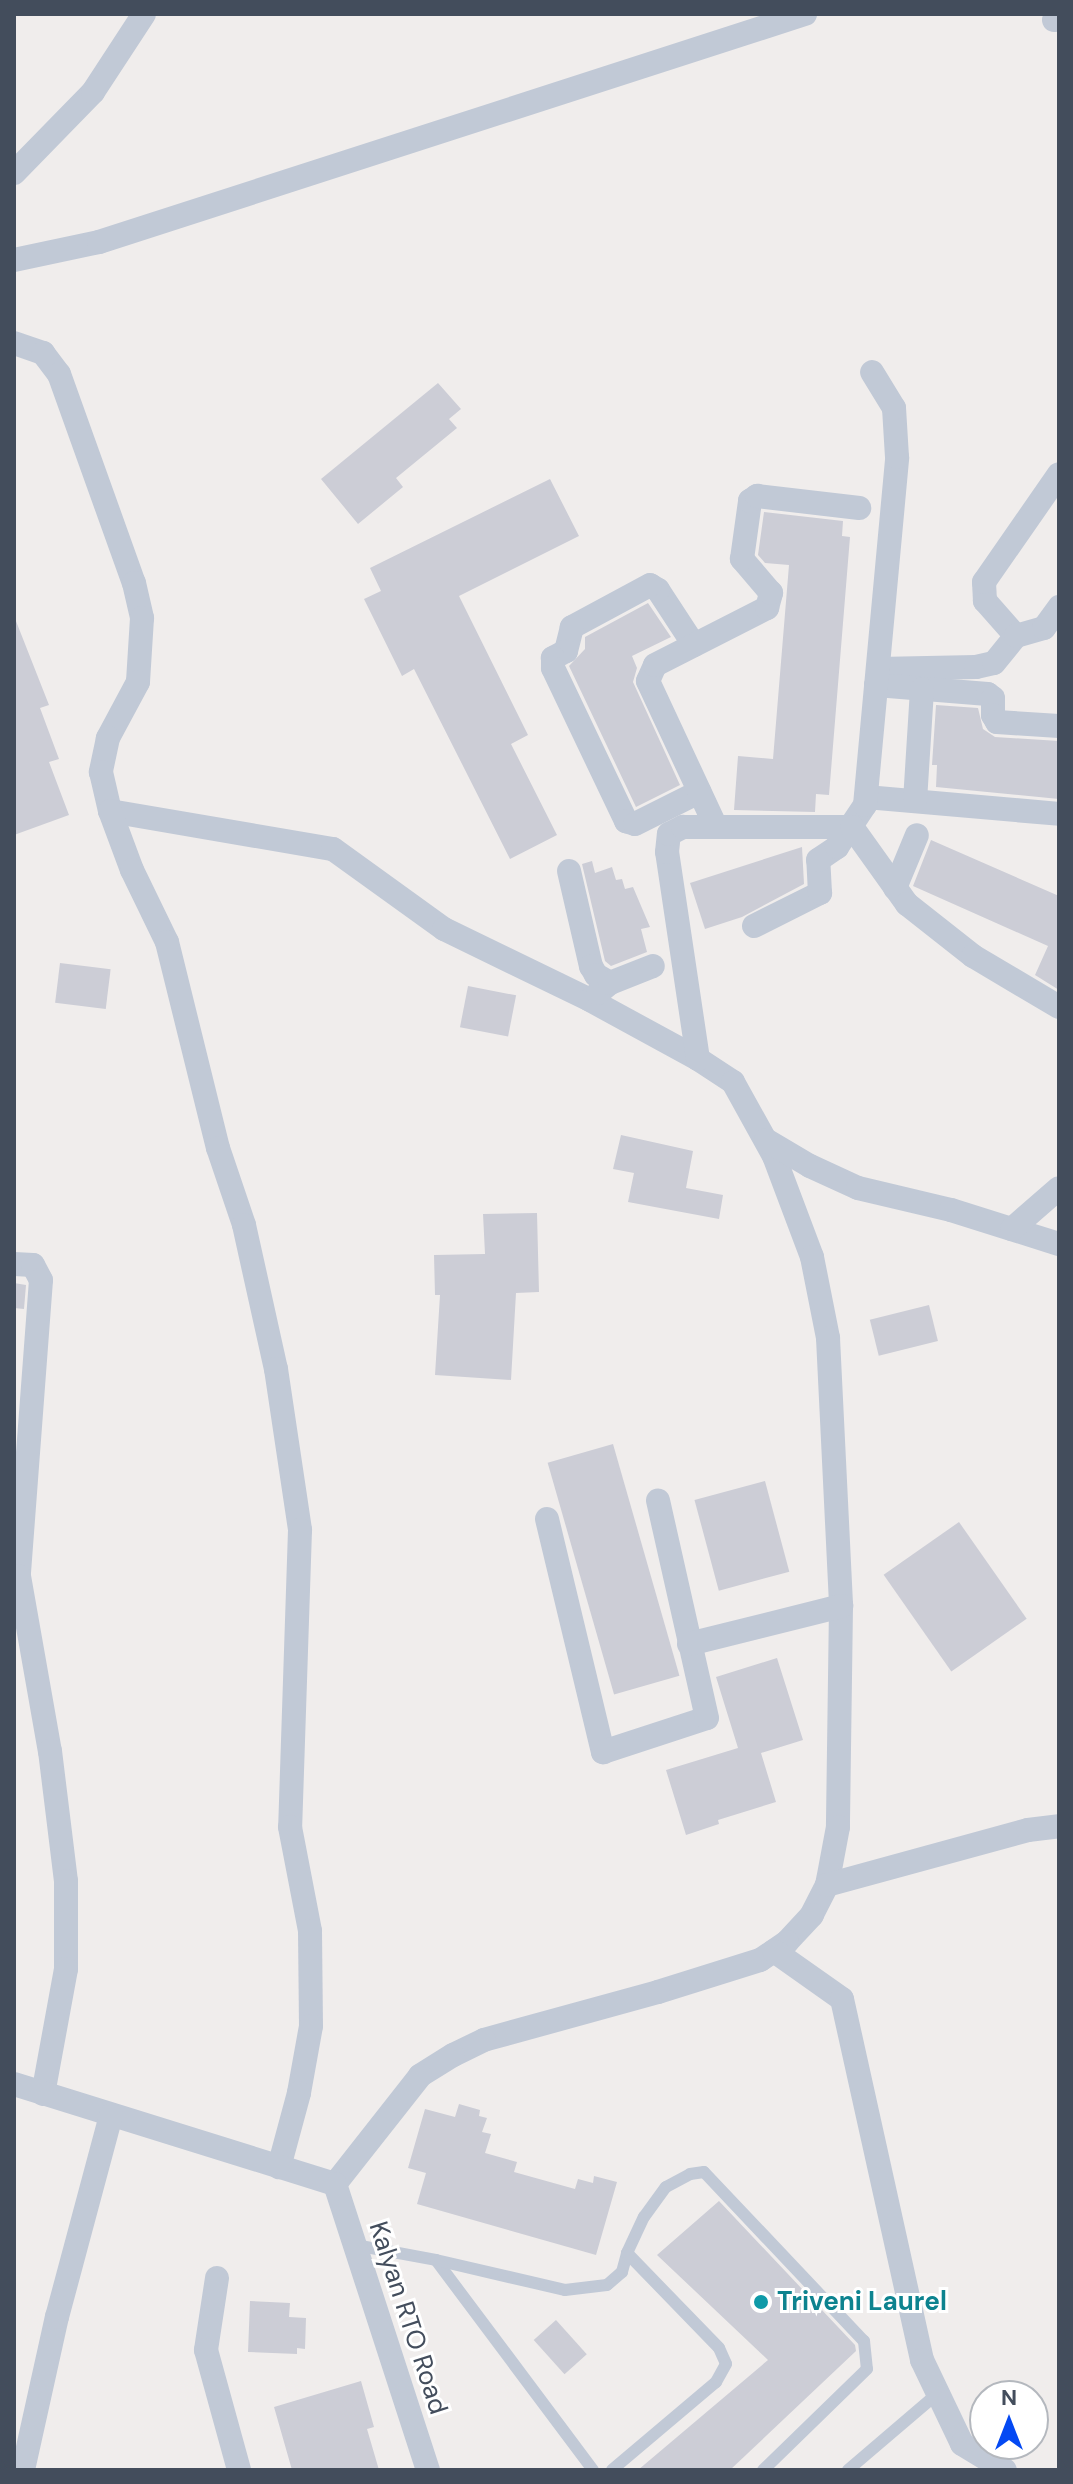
<!DOCTYPE html>
<style>
body{margin:0}
#map{position:relative;width:1073px;height:2484px;overflow:hidden;background:#f0edec;font-family:"DM Sans",sans-serif}
div>[style]{position:absolute}
[style*='--x']{left:calc(var(--x)*1px);top:calc(var(--y)*1px);width:calc(var(--w)*1px);rotate:calc(var(--a)*1deg)}
.building>*{inset:0;background:#cccdd6;transform-origin:0 0}
.lane>*{height:12px;margin:-6px;padding:0 6px;transform-origin:6px;border-radius:6px;background:#c1c9d6}
.street>*{height:24px;margin:-12px;padding:0 12px;transform-origin:12px;border-radius:12px;background:#c1c9d6}
.dots>*{width:22px;height:22px;translate:-50% -50%;box-sizing:border-box;border:4px solid #fff;border-radius:50%}
span{translate:-50% -50%;white-space:nowrap;text-align:center;line-height:1.15;-webkit-text-stroke:6px #fff;paint-order:stroke}
.culture-label{font-size:26px;color:#0d838f;font-weight:700}
.left{translate:0 -50%;text-align:left}
.street-label{font-size:26px;color:#434d5c}
.frame{position:absolute;inset:0;border:16px solid #434d5c;pointer-events:none}
.north{position:absolute;left:969px;top:2380px;width:80px;height:80px;box-sizing:border-box;background:#fff;border:2px solid #b4b8be;border-radius:50%;rotate:0deg;font-size:22px;font-weight:700;line-height:32px;text-align:center;color:#434d5c}
.north::after{content:'';display:block;margin:auto;width:28px;height:36px;background:#0449f3;clip-path:polygon(50% 0,100% 100%,50% 72%,0 100%)}
</style>
<div id="map">
<div class="building">
<i style="clip-path:polygon(438px 383px,461px 409px,449px 419px,457px 428px,396px 478px,403px 487px,358px 524px,321px 479px)"></i>
<i style="clip-path:polygon(550px 479px,579px 536px,459px 596px,528px 735px,511px 744px,557px 835px,510px 859px,414px 669px,402px 676px,364px 599px,381px 591px,370px 568px)"></i>
<i style="clip-path:polygon(764px 512px,843px 521px,842px 536px,850px 537px,829px 795px,816px 794px,815px 812px,734px 810px,738px 756px,773px 759px,789px 565px,765px 563px,758px 555px)"></i>
<i style="clip-path:polygon(648px 603px,671px 637px,632px 656px,637px 668px,633px 682px,680px 785px,636px 807px,569px 666px,585px 649px,585px 637px)"></i>
<i style="clip-path:polygon(14px 616px,49px 705px,40px 708px,59px 759px,49px 762px,69px 815px,14px 835px)"></i>
<i style="clip-path:polygon(936px 705px,978px 708px,983px 729px,995px 737px,1059px 741px,1059px 799px,936px 787px,937px 765px,932px 765px)"></i>
<i style="clip-path:polygon(931px 840px,1059px 896px,1059px 990px,1035px 975px,1048px 946px,913px 886px)"></i>
<i style="clip-path:polygon(802px 847px,804px 884px,742px 917px,705px 929px,690px 883px)"></i>
<i style="clip-path:polygon(592px 861px,595px 873px,612px 867px,616px 880px,622px 879px,625px 889px,633px 887px,650px 927px,641px 929px,647px 952px,611px 966px,605px 961px,582px 864px)"></i>
<i style="left:60px;top:963px;width:51px;height:40px;rotate:7deg"></i>
<i style="left:468px;top:986px;width:49px;height:42px;rotate:11deg"></i>
<i style="clip-path:polygon(621px 1135px,693px 1151px,686px 1188px,723px 1195px,719px 1219px,628px 1202px,634px 1173px,613px 1169px)"></i>
<i style="clip-path:polygon(537px 1213px,539px 1292px,516px 1293px,511px 1380px,435px 1375px,440px 1295px,435px 1295px,434px 1255px,485px 1254px,483px 1214px)"></i>
<i style="clip-path:polygon(14px 1283px,26px 1285px,24px 1309px,14px 1308px)"></i>
<i style="left:929px;top:1305px;width:37px;height:61px;rotate:76deg"></i>
<i style="left:613px;top:1444px;width:241px;height:68px;rotate:74deg"></i>
<i style="left:765px;top:1481px;width:94px;height:73px;rotate:75deg"></i>
<i style="left:959px;top:1522px;width:118px;height:92px;rotate:55deg"></i>
<i style="clip-path:polygon(777px 1658px,803px 1740px,761px 1753px,776px 1802px,718px 1820px,719px 1824px,686px 1835px,666px 1770px,738px 1748px,716px 1677px)"></i>
<i style="clip-path:polygon(459px 2104px,480px 2110px,479px 2116px,487px 2118px,482px 2132px,491px 2134px,485px 2153px,517px 2162px,514px 2172px,575px 2189px,578px 2179px,593px 2183px,594px 2176px,617px 2182px,596px 2255px,417px 2204px,426px 2173px,408px 2168px,425px 2109px,455px 2117px)"></i>
<i style="clip-path:polygon(719px 2201px,855px 2345px,856px 2351px,730px 2470px,638px 2470px,768px 2360px,657px 2255px)"></i>
<i style="clip-path:polygon(250px 2301px,290px 2303px,289px 2317px,306px 2318px,305px 2349px,297px 2348px,297px 2354px,248px 2352px)"></i>
<i style="left:556px;top:2320px;width:46px;height:30px;rotate:48deg"></i>
<i style="clip-path:polygon(361px 2381px,374px 2427px,367px 2429px,379px 2470px,292px 2470px,274px 2407px)"></i>
</div>
<div class="lane">
<i style="--x:355;--y:2245;--w:82;--a:10.5"></i>
<i style="--x:627;--y:2253;--w:40;--a:-65"></i>
<i style="--x:644;--y:2217;--w:37;--a:-54"></i>
<i style="--x:666;--y:2187;--w:27;--a:-28"></i>
<i style="--x:690;--y:2174;--w:14;--a:-8"></i>
<i style="--x:704;--y:2172;--w:233;--a:46.6"></i>
<i style="--x:864;--y:2341;--w:28;--a:84"></i>
<i style="--x:867;--y:2369;--w:145;--a:135.8"></i>
<i style="--x:593;--y:2470;--w:262;--a:-126.8"></i>
<i style="--x:436;--y:2260;--w:132;--a:13.1"></i>
<i style="--x:565;--y:2290;--w:42;--a:-6.8"></i>
<i style="--x:607;--y:2285;--w:20;--a:-41"></i>
<i style="--x:622;--y:2272;--w:20;--a:-75"></i>
<i style="--x:627;--y:2253;--w:132;--a:45.9"></i>
<i style="--x:719;--y:2348;--w:17;--a:66"></i>
<i style="--x:726;--y:2364;--w:21;--a:119"></i>
<i style="--x:716;--y:2382;--w:136;--a:139.8"></i>
<i style="--x:848;--y:2470;--w:118;--a:-40.5"></i>
</div>
<div class="street">
<i style="--x:1054;--y:20;--w:5;--a:-22"></i>
<i style="--x:14;--y:173;--w:113;--a:-45.7"></i>
<i style="--x:93;--y:92;--w:93;--a:-56.8"></i>
<i style="--x:14;--y:260;--w:87;--a:-12"></i>
<i style="--x:99;--y:242;--w:742;--a:-17.9"></i>
<i style="--x:14;--y:343;--w:31;--a:19"></i>
<i style="--x:43;--y:353;--w:26;--a:53"></i>
<i style="--x:59;--y:374;--w:222;--a:70.3"></i>
<i style="--x:134;--y:583;--w:36;--a:77"></i>
<i style="--x:142;--y:618;--w:64;--a:93.6"></i>
<i style="--x:138;--y:682;--w:64;--a:118.2"></i>
<i style="--x:108;--y:738;--w:35;--a:102"></i>
<i style="--x:101;--y:772;--w:40;--a:77"></i>
<i style="--x:110;--y:811;--w:226;--a:9.7"></i>
<i style="--x:333;--y:849;--w:137;--a:35.8"></i>
<i style="--x:444;--y:929;--w:162;--a:25.9"></i>
<i style="--x:590;--y:1000;--w:123;--a:28.6"></i>
<i style="--x:698;--y:1059;--w:42;--a:33.3"></i>
<i style="--x:733;--y:1082;--w:85;--a:61"></i>
<i style="--x:774;--y:1156;--w:108;--a:69.4"></i>
<i style="--x:812;--y:1257;--w:83;--a:78.8"></i>
<i style="--x:828;--y:1338;--w:268;--a:87.2"></i>
<i style="--x:841;--y:1606;--w:221;--a:90.8"></i>
<i style="--x:838;--y:1827;--w:59;--a:100.7"></i>
<i style="--x:827;--y:1885;--w:34;--a:117"></i>
<i style="--x:812;--y:1915;--w:37;--a:133"></i>
<i style="--x:787;--y:1942;--w:32;--a:146"></i>
<i style="--x:760;--y:1960;--w:107;--a:162.6"></i>
<i style="--x:658;--y:1992;--w:180;--a:164.6"></i>
<i style="--x:484;--y:2040;--w:34;--a:154"></i>
<i style="--x:453;--y:2055;--w:39;--a:148"></i>
<i style="--x:420;--y:2076;--w:137;--a:128.2"></i>
<i style="--x:1016;--y:636;--w:47;--a:-131.5"></i>
<i style="--x:985;--y:601;--w:19;--a:-93"></i>
<i style="--x:984;--y:582;--w:131;--a:-55.2"></i>
<i style="--x:694;--y:645;--w:66;--a:-123.2"></i>
<i style="--x:658;--y:590;--w:9;--a:-148"></i>
<i style="--x:650;--y:585;--w:89;--a:151.7"></i>
<i style="--x:572;--y:627;--w:25;--a:104"></i>
<i style="--x:566;--y:651;--w:15;--a:152"></i>
<i style="--x:553;--y:658;--w:10;--a:90"></i>
<i style="--x:553;--y:668;--w:170;--a:64.5"></i>
<i style="--x:626;--y:821;--w:9;--a:18"></i>
<i style="--x:635;--y:824;--w:72;--a:-26.6"></i>
<i style="--x:878;--y:669;--w:98;--a:-1.2"></i>
<i style="--x:976;--y:667;--w:18;--a:-13"></i>
<i style="--x:994;--y:663;--w:35;--a:-51"></i>
<i style="--x:1016;--y:636;--w:29;--a:-16"></i>
<i style="--x:1044;--y:628;--w:26;--a:-54"></i>
<i style="--x:876;--y:685;--w:112;--a:4.6"></i>
<i style="--x:988;--y:694;--w:6;--a:39"></i>
<i style="--x:993;--y:698;--w:17;--a:90"></i>
<i style="--x:993;--y:715;--w:8;--a:60"></i>
<i style="--x:997;--y:722;--w:62;--a:3.7"></i>
<i style="--x:866;--y:797;--w:194;--a:5"></i>
<i style="--x:915;--y:801;--w:112;--a:-86.4"></i>
<i style="--x:110;--y:811;--w:63;--a:69.6"></i>
<i style="--x:132;--y:870;--w:80;--a:64.1"></i>
<i style="--x:167;--y:942;--w:212;--a:76.1"></i>
<i style="--x:218;--y:1148;--w:81;--a:71.3"></i>
<i style="--x:244;--y:1225;--w:148;--a:77.5"></i>
<i style="--x:276;--y:1369;--w:163;--a:81.5"></i>
<i style="--x:300;--y:1530;--w:297;--a:91.9"></i>
<i style="--x:290;--y:1827;--w:106;--a:79.1"></i>
<i style="--x:310;--y:1931;--w:95;--a:89.4"></i>
<i style="--x:311;--y:2026;--w:68;--a:100.2"></i>
<i style="--x:299;--y:2093;--w:77;--a:105.1"></i>
<i style="--x:716;--y:827;--w:161;--a:-115"></i>
<i style="--x:648;--y:681;--w:17;--a:-66"></i>
<i style="--x:655;--y:665;--w:126;--a:-27"></i>
<i style="--x:767;--y:608;--w:16;--a:-75"></i>
<i style="--x:771;--y:593;--w:45;--a:-130.5"></i>
<i style="--x:742;--y:559;--w:59;--a:-82.1"></i>
<i style="--x:750;--y:501;--w:9;--a:-36"></i>
<i style="--x:757;--y:496;--w:103;--a:6.7"></i>
<i style="--x:569;--y:871;--w:98;--a:77"></i>
<i style="--x:591;--y:966;--w:10;--a:61"></i>
<i style="--x:596;--y:975;--w:16;--a:30"></i>
<i style="--x:895;--y:888;--w:57;--a:-67.5"></i>
<i style="--x:754;--y:926;--w:74;--a:-26.6"></i>
<i style="--x:820;--y:893;--w:33;--a:-93"></i>
<i style="--x:818;--y:860;--w:23;--a:-34"></i>
<i style="--x:837;--y:847;--w:50;--a:-56.3"></i>
<i style="--x:865;--y:805;--w:349;--a:-84.7"></i>
<i style="--x:897;--y:457;--w:49;--a:-93.5"></i>
<i style="--x:894;--y:408;--w:42;--a:-121.4"></i>
<i style="--x:598;--y:993;--w:16;--a:-40"></i>
<i style="--x:610;--y:983;--w:46;--a:-21.6"></i>
<i style="--x:698;--y:1059;--w:209;--a:-98.5"></i>
<i style="--x:667;--y:852;--w:18;--a:-84"></i>
<i style="--x:669;--y:834;--w:16;--a:-27"></i>
<i style="--x:683;--y:827;--w:169;--a:0"></i>
<i style="--x:852;--y:827;--w:95;--a:54.5"></i>
<i style="--x:907;--y:904;--w:84;--a:38.2"></i>
<i style="--x:973;--y:956;--w:100;--a:30.7"></i>
<i style="--x:766;--y:1140;--w:51;--a:30.6"></i>
<i style="--x:810;--y:1166;--w:53;--a:24.6"></i>
<i style="--x:858;--y:1188;--w:96;--a:13.3"></i>
<i style="--x:951;--y:1210;--w:113;--a:17.5"></i>
<i style="--x:1012;--y:1229;--w:62;--a:-41.1"></i>
<i style="--x:14;--y:1264;--w:19;--a:3"></i>
<i style="--x:33;--y:1265;--w:17;--a:62"></i>
<i style="--x:41;--y:1280;--w:297;--a:94.3"></i>
<i style="--x:19;--y:1576;--w:178;--a:80"></i>
<i style="--x:50;--y:1751;--w:131;--a:83"></i>
<i style="--x:66;--y:1881;--w:88;--a:90"></i>
<i style="--x:66;--y:1969;--w:127;--a:100.4"></i>
<i style="--x:547;--y:1519;--w:240;--a:76.5"></i>
<i style="--x:603;--y:1752;--w:109;--a:-18.1"></i>
<i style="--x:707;--y:1718;--w:223;--a:-102.7"></i>
<i style="--x:689;--y:1644;--w:157;--a:-14"></i>
<i style="--x:827;--y:1885;--w:208;--a:-15.3"></i>
<i style="--x:1028;--y:1830;--w:31;--a:-7"></i>
<i style="--x:774;--y:1951;--w:83;--a:35.2"></i>
<i style="--x:842;--y:1999;--w:370;--a:77.5"></i>
<i style="--x:922;--y:2360;--w:93;--a:64.5"></i>
<i style="--x:962;--y:2444;--w:50;--a:31.2"></i>
<i style="--x:14;--y:2084;--w:336;--a:17.3"></i>
<i style="--x:335;--y:2184;--w:301;--a:72"></i>
<i style="--x:217;--y:2278;--w:73;--a:98.7"></i>
<i style="--x:206;--y:2350;--w:124;--a:74.6"></i>
<i style="--x:23;--y:2470;--w:157;--a:-77.5"></i>
<i style="--x:57;--y:2317;--w:209;--a:-75"></i>
</div>
<div class="dots">
<i style="left:761px;top:2302px;background:#0f9aa8"></i>
</div>
<div class="culture-label">
<span class="left" style="left:777px;top:2302px">Triveni Laurel</span>
</div>
<div class="street-label">
<span style="left:408px;top:2318px;rotate:72deg">Kalyan RTO Road</span>
</div>
<div class="frame"></div>
<div class="north">N</div>
</div>
